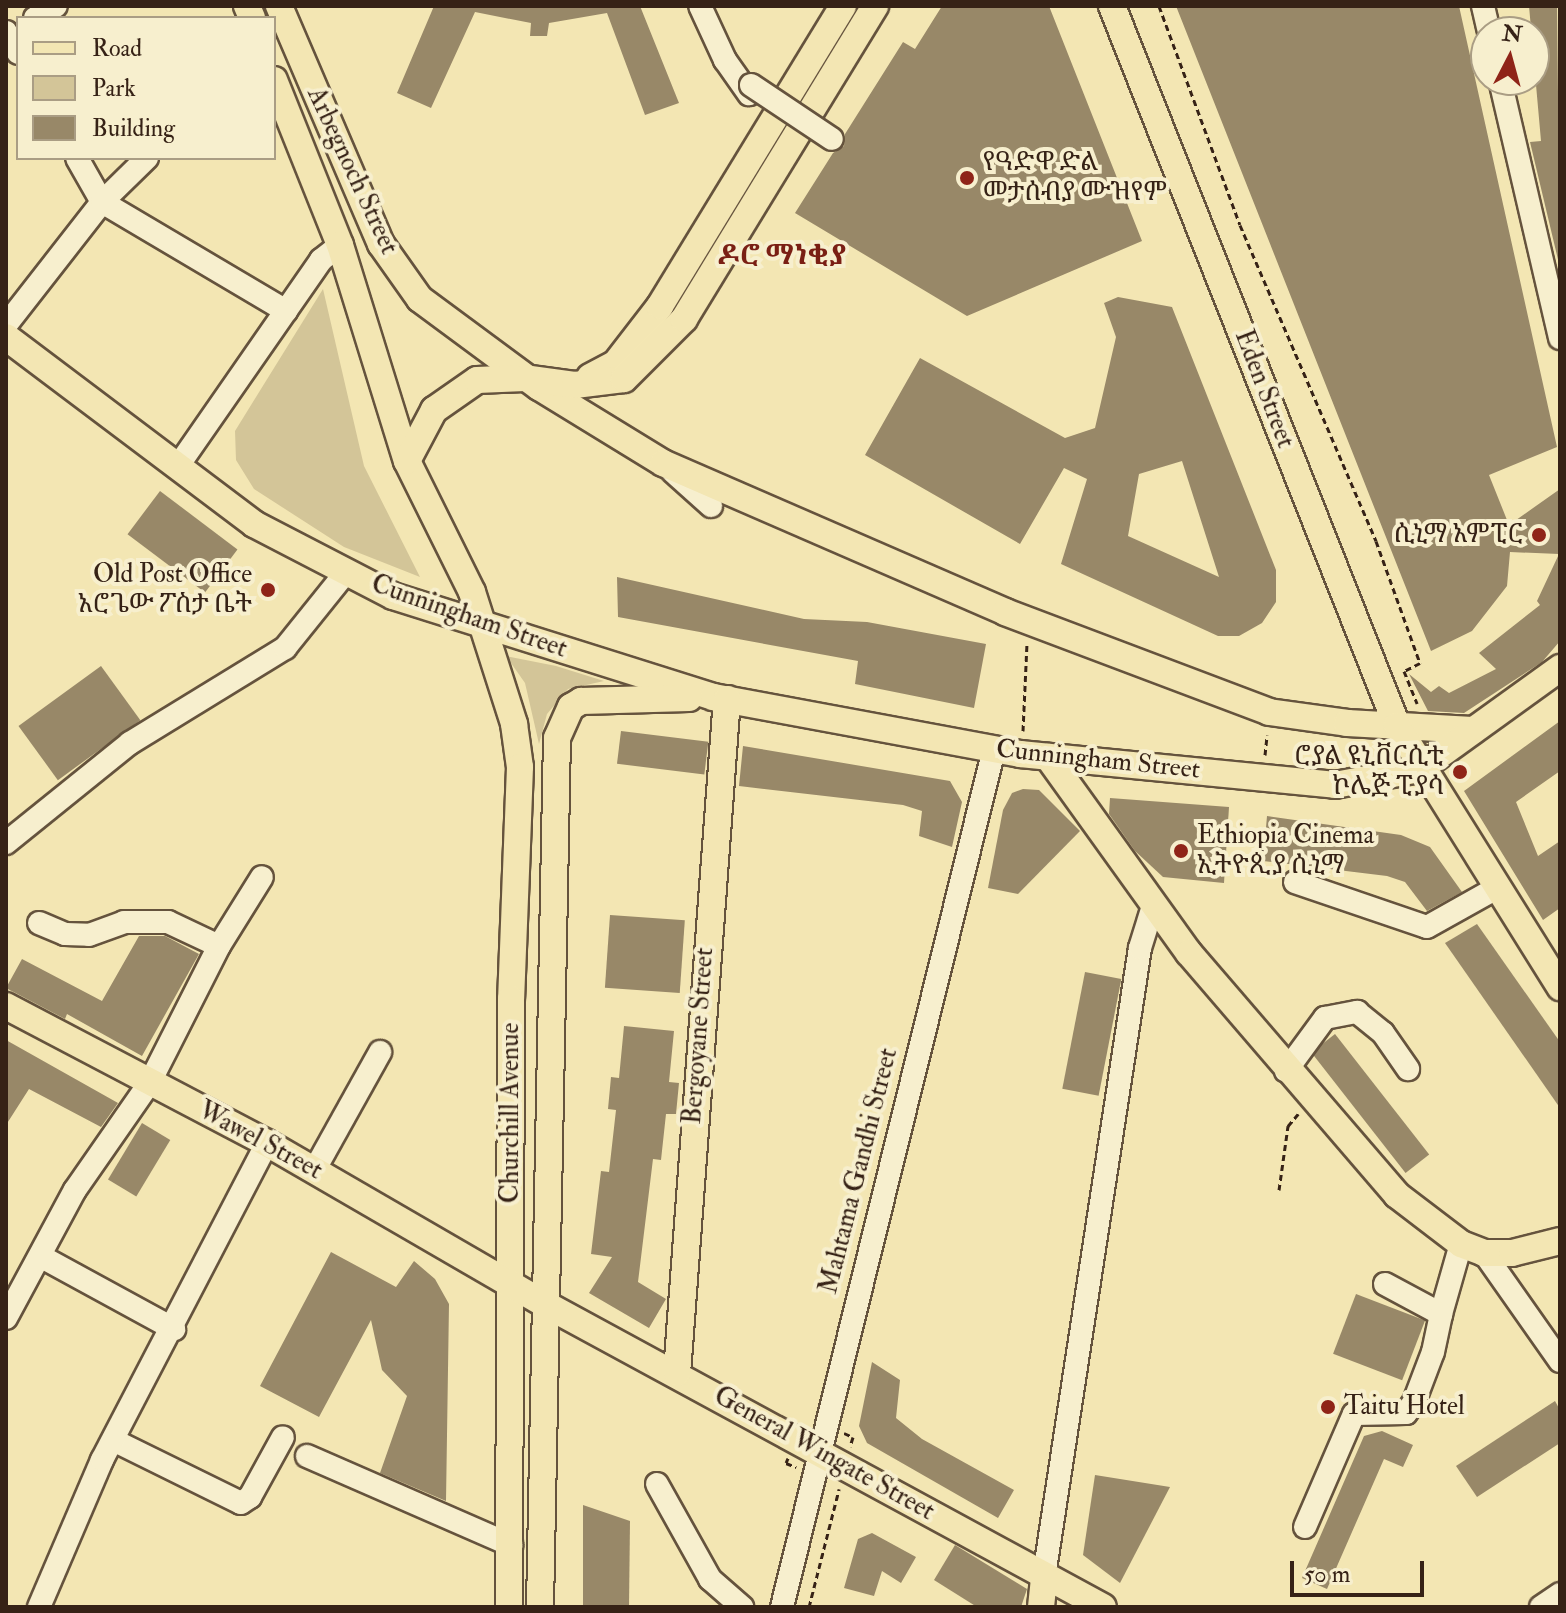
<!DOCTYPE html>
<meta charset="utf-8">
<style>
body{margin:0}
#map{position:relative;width:1566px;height:1613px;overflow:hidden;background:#f3e6b3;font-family:"IM FELL Double Pica","Noto Serif Ethiopic",serif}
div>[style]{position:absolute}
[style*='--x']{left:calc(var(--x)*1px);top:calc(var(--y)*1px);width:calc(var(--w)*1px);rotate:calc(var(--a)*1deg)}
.green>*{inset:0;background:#d3c598}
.building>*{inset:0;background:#988868;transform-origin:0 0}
.path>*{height:3px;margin-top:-1.5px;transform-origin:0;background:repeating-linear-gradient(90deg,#362216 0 6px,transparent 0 10px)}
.roads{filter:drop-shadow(2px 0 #65533d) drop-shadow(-2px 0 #65533d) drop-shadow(0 2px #65533d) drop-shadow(0 -2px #65533d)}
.minor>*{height:22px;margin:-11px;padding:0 11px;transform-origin:11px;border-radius:11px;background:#f7efce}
.major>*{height:26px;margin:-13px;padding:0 13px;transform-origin:13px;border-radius:13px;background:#f3e6b3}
.bridges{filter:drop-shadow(2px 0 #65533d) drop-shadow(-2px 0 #65533d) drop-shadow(0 2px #65533d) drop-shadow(0 -2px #65533d)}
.minor-bridge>*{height:22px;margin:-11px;padding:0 11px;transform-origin:11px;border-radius:11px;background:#f7efce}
.dots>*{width:22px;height:22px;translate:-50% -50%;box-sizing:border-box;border:4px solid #f7efce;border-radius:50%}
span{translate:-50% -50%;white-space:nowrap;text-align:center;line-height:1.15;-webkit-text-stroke:8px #f7efce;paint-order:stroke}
.poi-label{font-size:26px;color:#362216}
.left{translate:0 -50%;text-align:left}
.right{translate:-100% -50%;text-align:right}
.street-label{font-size:26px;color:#362216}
.neighbourhood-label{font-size:28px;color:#7a1f14;font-weight:700}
.frame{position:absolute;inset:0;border:8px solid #362216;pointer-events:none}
.legend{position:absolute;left:16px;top:16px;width:260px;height:144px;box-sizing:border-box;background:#f7efce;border:2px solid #aa9d84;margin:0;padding:10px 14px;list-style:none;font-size:24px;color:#362216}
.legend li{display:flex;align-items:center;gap:16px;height:40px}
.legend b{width:40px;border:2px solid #aa9d84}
.north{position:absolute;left:1470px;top:16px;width:80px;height:80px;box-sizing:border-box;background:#f7efce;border:2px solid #aa9d84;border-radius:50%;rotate:6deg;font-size:22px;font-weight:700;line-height:32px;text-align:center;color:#362216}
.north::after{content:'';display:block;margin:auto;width:28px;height:36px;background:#8f2418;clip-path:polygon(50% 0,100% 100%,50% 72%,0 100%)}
.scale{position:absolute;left:1290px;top:1561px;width:134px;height:36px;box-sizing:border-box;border:4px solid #362216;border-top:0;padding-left:10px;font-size:24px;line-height:28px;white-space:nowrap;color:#362216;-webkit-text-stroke:6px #f7efce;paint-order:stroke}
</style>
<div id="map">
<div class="green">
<i style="clip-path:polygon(323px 289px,364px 466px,420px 577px,344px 547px,254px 489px,236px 460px,235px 431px)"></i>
<i style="clip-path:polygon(506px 656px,556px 666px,604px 681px,568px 689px,547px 714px,539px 744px,525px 683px)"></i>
</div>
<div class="building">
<i style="clip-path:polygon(434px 6px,640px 6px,679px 103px,645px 115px,607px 13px,549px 23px,547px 36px,530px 36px,531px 23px,475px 12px,431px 108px,397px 93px)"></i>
<i style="clip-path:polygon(942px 6px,1049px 6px,1142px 241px,967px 316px,795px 213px,833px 153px,844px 146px,845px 134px,903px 42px,915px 49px)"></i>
<i style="clip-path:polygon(1176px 6px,1459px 6px,1557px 447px,1489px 475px,1509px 525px,1560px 489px,1560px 641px,1542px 662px,1464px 713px,1428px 711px,1409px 674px,1431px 692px,1439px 686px,1449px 693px,1496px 669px,1479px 653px,1540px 605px,1537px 601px,1559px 554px,1510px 552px,1507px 586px,1472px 631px,1431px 651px)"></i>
<i style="clip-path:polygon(1529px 6px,1557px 6px,1560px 268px,1530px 142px,1541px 141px)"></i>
<i style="clip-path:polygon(evenodd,1118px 297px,1172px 307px,1276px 570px,1276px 602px,1262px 623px,1239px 636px,1218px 636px,1061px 564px,1087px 479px,1064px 468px,1020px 544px,865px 455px,920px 358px,1065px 438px,1095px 428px,1116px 337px,1104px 303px,1118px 297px,1182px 461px,1219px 577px,1128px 536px,1139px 474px,1182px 461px)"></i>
<i style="left:160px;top:491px;width:97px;height:54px;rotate:37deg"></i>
<i style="clip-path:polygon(617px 577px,804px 619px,867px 622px,986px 644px,974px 708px,855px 684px,858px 661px,618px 617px)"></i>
<i style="left:101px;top:666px;width:67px;height:102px;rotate:54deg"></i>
<i style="clip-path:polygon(1560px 721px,1560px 771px,1516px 802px,1538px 856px,1560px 841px,1560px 908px,1543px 920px,1464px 791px)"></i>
<i style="left:621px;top:731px;width:88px;height:33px;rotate:7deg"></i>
<i style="clip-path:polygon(743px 746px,950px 781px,962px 802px,952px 847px,919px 836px,922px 811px,903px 805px,739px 786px)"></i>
<i style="clip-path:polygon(1023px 789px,1039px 790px,1080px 831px,1018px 894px,988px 888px,1003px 810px,1012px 793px)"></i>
<i style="clip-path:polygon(1110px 798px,1229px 807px,1224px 883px,1163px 877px,1135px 851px,1109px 814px)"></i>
<i style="clip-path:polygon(1267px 816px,1401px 835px,1430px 847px,1462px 892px,1427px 911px,1405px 882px,1387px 876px,1263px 861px)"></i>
<i style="left:610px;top:915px;width:75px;height:73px;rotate:4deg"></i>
<i style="clip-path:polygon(1477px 924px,1560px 1042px,1560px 1108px,1445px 943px)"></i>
<i style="clip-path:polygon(139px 936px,165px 936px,199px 954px,142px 1056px,67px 1014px,65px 1019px,6px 988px,22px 959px,102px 1001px)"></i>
<i style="left:1085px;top:972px;width:37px;height:119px;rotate:11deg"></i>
<i style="clip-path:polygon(624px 1026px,674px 1031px,669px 1082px,679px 1083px,676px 1114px,666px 1114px,661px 1160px,653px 1159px,638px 1282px,666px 1299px,649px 1328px,589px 1293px,612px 1257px,591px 1254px,601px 1171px,609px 1172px,616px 1110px,608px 1109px,611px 1077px,619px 1078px)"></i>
<i style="left:1335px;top:1034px;width:153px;height:30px;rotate:52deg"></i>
<i style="clip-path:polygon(6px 1040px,118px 1103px,101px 1127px,29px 1089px,6px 1125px)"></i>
<i style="left:142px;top:1123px;width:33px;height:66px;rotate:31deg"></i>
<i style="clip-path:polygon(331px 1252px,396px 1287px,414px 1261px,435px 1279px,449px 1304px,446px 1501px,380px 1473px,407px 1396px,382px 1370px,371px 1320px,319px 1417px,260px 1386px)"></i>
<i style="left:1356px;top:1294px;width:74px;height:64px;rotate:21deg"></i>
<i style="clip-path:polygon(872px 1362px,900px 1380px,896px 1418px,922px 1439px,1014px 1490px,998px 1518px,867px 1443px,859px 1426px)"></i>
<i style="clip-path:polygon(1555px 1401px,1560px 1410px,1560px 1443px,1477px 1497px,1456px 1466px)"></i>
<i style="clip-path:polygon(1382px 1431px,1413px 1445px,1403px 1467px,1384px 1459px,1327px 1589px,1302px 1578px,1364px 1436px)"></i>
<i style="clip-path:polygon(1095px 1475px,1170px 1487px,1120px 1583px,1083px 1555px)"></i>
<i style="clip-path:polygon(583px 1505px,630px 1521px,629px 1607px,583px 1607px)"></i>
<i style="clip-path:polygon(872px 1533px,916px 1557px,901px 1583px,882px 1571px,874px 1596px,844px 1588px,858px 1539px)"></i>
<i style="clip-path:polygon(955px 1545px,1027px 1589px,1021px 1607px,977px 1607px,934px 1580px)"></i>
</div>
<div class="path">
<i style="--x:1159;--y:6;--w:233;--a:69.7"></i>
<i style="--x:1240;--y:225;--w:344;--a:66.7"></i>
<i style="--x:1376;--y:541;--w:130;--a:70.2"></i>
<i style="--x:1420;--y:663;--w:18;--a:153"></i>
<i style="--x:1404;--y:671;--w:35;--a:68"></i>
<i style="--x:1023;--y:731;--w:88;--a:-87.4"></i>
<i style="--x:1265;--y:755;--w:20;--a:-84"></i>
<i style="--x:1279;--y:1190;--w:65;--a:-82"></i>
<i style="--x:1288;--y:1126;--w:16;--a:-50"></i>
<i style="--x:844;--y:1433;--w:10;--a:24"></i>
<i style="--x:853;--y:1437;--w:10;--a:107"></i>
<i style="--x:788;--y:1458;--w:5;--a:112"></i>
<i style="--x:786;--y:1463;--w:11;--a:22"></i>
<i style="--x:809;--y:1607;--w:122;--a:-75.7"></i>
</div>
<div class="roads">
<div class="minor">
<i style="--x:700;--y:6;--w:60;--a:65.2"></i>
<i style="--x:725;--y:60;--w:42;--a:54.8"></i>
<i style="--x:1483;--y:6;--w:27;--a:77"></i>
<i style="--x:35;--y:18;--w:24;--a:-30"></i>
<i style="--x:6;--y:32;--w:24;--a:60"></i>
<i style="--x:1500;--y:80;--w:265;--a:76.9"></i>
<i style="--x:77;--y:158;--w:51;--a:60.4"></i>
<i style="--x:102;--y:202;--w:214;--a:30.6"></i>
<i style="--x:6;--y:325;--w:156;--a:-52"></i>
<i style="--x:102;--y:202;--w:63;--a:-44.4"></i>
<i style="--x:178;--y:466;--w:251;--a:-55.2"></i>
<i style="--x:321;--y:260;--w:24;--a:-38"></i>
<i style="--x:673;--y:472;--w:51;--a:41.8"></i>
<i style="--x:6;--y:843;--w:159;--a:-38.9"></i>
<i style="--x:130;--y:743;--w:182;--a:-31.5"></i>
<i style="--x:285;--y:648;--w:97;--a:-51.2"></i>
<i style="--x:1295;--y:882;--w:139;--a:18.8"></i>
<i style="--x:1427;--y:927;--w:78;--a:-29.2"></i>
<i style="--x:39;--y:923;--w:28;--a:23"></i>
<i style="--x:65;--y:934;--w:24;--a:2"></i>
<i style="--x:89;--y:935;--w:37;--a:-20"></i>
<i style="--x:124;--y:922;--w:44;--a:0"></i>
<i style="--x:168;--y:922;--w:56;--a:25.2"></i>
<i style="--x:1286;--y:1071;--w:66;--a:-53.7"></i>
<i style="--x:1325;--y:1018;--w:33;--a:-11"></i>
<i style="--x:1357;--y:1012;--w:33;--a:39"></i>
<i style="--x:1383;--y:1033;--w:44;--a:55.2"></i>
<i style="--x:315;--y:1169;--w:134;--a:-60.9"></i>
<i style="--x:1484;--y:1253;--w:132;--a:54.9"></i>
<i style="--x:40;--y:1256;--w:153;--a:28.6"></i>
<i style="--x:1385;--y:1284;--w:64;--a:28.2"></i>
<i style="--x:1441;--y:1314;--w:73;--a:-74.1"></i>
<i style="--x:6;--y:1318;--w:145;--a:-61.7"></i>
<i style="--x:75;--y:1190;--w:131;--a:-55.2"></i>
<i style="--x:150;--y:1082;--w:153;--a:-63.1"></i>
<i style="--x:219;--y:946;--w:81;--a:-58.1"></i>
<i style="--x:115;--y:1441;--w:140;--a:26.2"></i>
<i style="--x:241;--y:1503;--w:11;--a:-34"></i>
<i style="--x:250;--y:1497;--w:68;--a:-61.2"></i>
<i style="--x:307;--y:1456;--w:223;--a:23.6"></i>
<i style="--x:657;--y:1484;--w:109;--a:60.8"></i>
<i style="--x:710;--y:1579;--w:43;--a:41.2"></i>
<i style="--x:1305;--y:1527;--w:123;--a:-66.6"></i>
<i style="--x:1354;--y:1414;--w:52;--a:-1.1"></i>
<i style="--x:1406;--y:1413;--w:14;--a:-54"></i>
<i style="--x:1414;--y:1402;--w:53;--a:-69.2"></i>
<i style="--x:1433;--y:1352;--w:39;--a:-78"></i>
<i style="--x:1044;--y:1576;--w:635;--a:-81.31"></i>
<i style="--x:1140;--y:948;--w:44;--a:-72.8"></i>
<i style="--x:39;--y:1607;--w:160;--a:-66.8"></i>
<i style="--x:102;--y:1460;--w:357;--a:-62.5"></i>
<i style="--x:782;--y:1607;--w:884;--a:-76.12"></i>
<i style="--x:1541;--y:1607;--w:23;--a:-34"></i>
</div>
<div class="major">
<i style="--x:247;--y:6;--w:13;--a:67"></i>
<i style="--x:279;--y:6;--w:259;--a:66.8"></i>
<i style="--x:381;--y:244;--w:67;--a:54.7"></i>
<i style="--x:420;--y:299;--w:148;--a:36.5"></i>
<i style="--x:539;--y:387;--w:145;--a:31.5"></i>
<i style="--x:663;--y:463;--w:373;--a:23.5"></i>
<i style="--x:1005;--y:612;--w:282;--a:20.7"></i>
<i style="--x:1269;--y:712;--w:79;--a:8"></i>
<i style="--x:1347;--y:723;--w:126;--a:3.2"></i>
<i style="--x:1112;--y:6;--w:774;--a:68.4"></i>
<i style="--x:1397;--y:726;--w:308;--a:58"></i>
<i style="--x:274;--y:80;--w:178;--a:68.2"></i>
<i style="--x:340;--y:245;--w:226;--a:72.8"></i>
<i style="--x:407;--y:461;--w:146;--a:63.6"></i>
<i style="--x:472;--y:592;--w:139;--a:72.3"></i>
<i style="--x:514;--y:724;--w:43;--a:82.1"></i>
<i style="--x:520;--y:767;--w:232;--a:92.2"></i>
<i style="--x:511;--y:999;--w:608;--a:90.19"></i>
<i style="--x:6;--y:337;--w:311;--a:37"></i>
<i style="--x:254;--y:524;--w:157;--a:27.4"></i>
<i style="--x:393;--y:596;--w:336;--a:17.5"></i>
<i style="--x:713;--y:697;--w:312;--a:10.5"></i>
<i style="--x:1020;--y:754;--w:317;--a:5.6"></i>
<i style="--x:1335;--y:785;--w:86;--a:-10.7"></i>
<i style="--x:1420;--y:769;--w:173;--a:-35.8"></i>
<i style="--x:590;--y:377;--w:30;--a:-28"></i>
<i style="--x:616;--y:363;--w:72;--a:-52.3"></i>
<i style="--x:660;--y:306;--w:351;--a:-58.6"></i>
<i style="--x:407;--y:461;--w:58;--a:-62.1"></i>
<i style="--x:434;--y:410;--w:52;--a:-34.9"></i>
<i style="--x:477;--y:380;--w:48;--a:-2.4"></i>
<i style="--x:525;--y:378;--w:50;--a:8"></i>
<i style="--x:575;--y:385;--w:49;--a:-7"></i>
<i style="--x:624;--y:379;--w:85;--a:-45"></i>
<i style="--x:684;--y:319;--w:367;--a:-58.6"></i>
<i style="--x:1048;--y:757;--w:241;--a:54.3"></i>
<i style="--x:1189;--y:953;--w:319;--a:49.3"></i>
<i style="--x:1397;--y:1195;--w:81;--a:37.4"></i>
<i style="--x:1461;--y:1244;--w:25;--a:21"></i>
<i style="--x:1484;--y:1253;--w:28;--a:0"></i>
<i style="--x:1512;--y:1253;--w:49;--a:-14"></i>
<i style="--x:6;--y:1006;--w:295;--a:27.7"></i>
<i style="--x:267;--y:1143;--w:319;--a:30.1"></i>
<i style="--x:543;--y:1303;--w:637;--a:28.5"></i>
<i style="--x:677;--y:1373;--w:676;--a:-85.76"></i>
<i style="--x:540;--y:1607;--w:869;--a:-88.88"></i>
<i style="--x:557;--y:738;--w:34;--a:-66"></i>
<i style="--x:571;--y:707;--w:12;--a:-31"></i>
<i style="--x:581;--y:701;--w:108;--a:-1.6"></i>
<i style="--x:1041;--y:1607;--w:31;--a:-84"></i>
</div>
</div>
<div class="bridges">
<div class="minor-bridge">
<i style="--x:751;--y:85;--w:97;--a:33.7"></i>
</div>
</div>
<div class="dots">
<i style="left:967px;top:178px;background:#8f2418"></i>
<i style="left:1539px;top:535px;background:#8f2418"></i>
<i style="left:268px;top:590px;background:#8f2418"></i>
<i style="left:1460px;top:772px;background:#8f2418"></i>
<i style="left:1181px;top:851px;background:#8f2418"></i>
<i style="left:1328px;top:1407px;background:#8f2418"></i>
</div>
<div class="poi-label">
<span class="left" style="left:983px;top:178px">የዓድዋ ድል<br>መታሰብያ ሙዝየም</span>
<span class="right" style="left:1523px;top:535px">ሲኒማ አምፒር</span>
<span class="right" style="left:252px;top:590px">Old Post Office<br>አሮጌው ፖስታ ቤት</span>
<span class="right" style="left:1444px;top:772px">ሮያል ዩኒቨርሲቲ<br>ኮሌጅ ፒያሳ</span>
<span class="left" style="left:1197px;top:851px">Ethiopia Cinema<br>ኢትዮጲያ ሲኒማ</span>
<span class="left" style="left:1344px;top:1407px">Taitu Hotel</span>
</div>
<div class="street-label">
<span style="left:352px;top:171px;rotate:65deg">Arbegnoch Street</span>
<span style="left:1264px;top:389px;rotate:69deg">Eden Street</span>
<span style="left:469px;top:617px;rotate:19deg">Cunningham Street</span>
<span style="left:1098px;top:760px;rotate:6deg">Cunningham Street</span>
<span style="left:699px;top:1036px;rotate:-86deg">Bergoyane Street</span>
<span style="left:511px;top:1113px;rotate:-90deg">Churchill Avenue</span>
<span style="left:260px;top:1141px;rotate:28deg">Wawel Street</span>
<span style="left:859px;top:1171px;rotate:-76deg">Mahtama Gandhi Street</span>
<span style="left:824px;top:1454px;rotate:29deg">General Wingate Street</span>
</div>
<div class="neighbourhood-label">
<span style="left:782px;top:256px">ዶሮ ማነቂያ</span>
</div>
<div class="frame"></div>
<ul class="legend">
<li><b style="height:10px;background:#f3e6b3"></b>Road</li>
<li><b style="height:22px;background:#d3c598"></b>Park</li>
<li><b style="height:22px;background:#988868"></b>Building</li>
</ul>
<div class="north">N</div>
<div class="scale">50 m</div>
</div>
